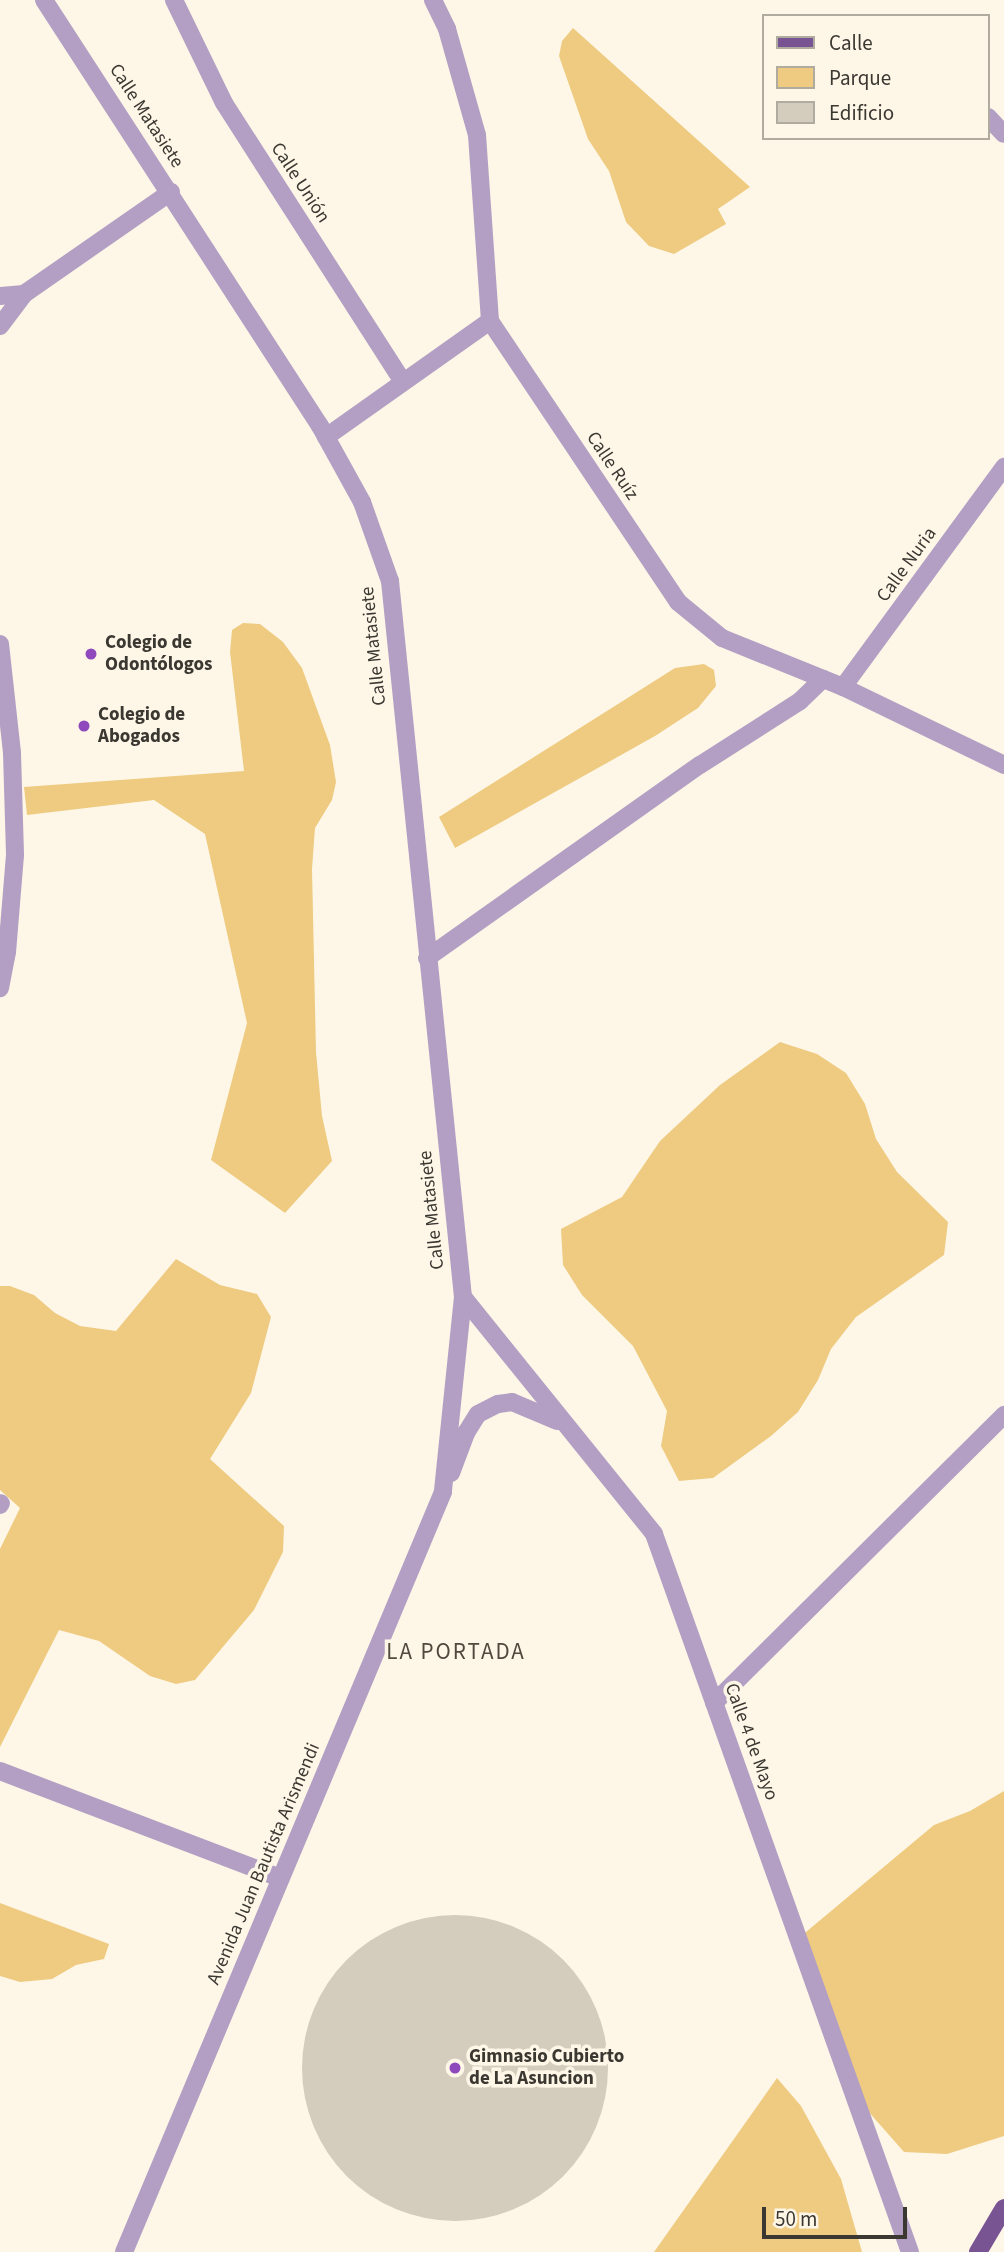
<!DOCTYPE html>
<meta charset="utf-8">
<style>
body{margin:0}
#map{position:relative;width:1004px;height:2252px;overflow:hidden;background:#fef7e8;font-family:"Source Sans 3",sans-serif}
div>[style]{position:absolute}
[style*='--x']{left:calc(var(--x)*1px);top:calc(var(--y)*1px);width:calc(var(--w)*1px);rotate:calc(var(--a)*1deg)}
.green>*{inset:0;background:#eecb80}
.building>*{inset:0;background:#d4cdbe}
.round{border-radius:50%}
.minor>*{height:18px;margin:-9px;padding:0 9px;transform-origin:9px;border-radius:9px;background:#b39fc3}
.major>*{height:18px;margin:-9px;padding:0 9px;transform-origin:9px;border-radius:9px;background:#795493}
.dots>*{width:19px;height:19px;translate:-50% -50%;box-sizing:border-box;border:4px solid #fef7e8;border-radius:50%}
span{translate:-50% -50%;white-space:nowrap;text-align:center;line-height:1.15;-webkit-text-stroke:7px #fef7e8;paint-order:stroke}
.street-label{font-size:19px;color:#3b3832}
.poi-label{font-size:19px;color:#3b3832;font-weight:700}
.left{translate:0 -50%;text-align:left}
.quarter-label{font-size:23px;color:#504a3e;letter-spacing:2px}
.legend{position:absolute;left:762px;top:14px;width:228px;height:126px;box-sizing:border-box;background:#fef7e8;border:2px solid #b0ab9f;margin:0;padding:9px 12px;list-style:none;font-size:21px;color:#3b3832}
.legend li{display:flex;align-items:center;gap:14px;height:35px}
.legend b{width:35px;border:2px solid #b0ab9f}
.scale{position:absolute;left:762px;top:2207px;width:145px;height:32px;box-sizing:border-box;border:4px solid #3b3832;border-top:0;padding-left:9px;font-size:21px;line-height:24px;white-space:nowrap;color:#3b3832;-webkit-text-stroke:5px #fef7e8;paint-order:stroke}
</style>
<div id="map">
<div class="green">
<i style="clip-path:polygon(573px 28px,750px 187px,718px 209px,726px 224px,674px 254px,649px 246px,626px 222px,609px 171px,588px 139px,559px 56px,562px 41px)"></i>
<i style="clip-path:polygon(243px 623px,260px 624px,283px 642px,302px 668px,330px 745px,336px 782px,332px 800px,315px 828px,312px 869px,316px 1052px,322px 1116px,332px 1161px,285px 1213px,211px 1160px,247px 1023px,205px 834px,154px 800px,27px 815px,24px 787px,244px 771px,230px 652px,232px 630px)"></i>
<i style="clip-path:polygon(704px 664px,714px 670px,716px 686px,698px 708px,655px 736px,455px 848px,439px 817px,675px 668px)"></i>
<i style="clip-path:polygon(780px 1042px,817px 1054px,846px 1073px,865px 1104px,876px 1139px,897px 1172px,948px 1222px,944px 1255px,856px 1317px,831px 1349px,818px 1380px,798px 1412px,771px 1436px,713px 1478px,679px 1481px,661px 1446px,667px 1411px,633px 1346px,582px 1295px,563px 1265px,561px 1229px,622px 1197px,660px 1141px,720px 1085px)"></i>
<i style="clip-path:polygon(176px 1259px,220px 1285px,257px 1294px,271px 1317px,251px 1393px,210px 1459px,284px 1526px,283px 1552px,254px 1610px,195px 1680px,176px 1684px,150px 1676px,99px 1641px,59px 1630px,0 1747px,0 1549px,20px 1508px,0 1490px,0 1286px,10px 1286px,34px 1295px,55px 1313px,80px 1326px,116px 1331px)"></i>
<i style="clip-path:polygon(1004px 1791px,1004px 2136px,947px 2154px,904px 2152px,867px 2110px,800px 1937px,934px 1825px,970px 1811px)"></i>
<i style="clip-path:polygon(0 1903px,109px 1944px,104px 1959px,76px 1965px,52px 1979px,20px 1982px,0 1976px)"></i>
<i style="clip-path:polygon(777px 2078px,801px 2106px,841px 2179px,862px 2252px,654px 2252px)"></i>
</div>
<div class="building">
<i class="round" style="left:302px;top:1915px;width:306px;height:306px"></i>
</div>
<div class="minor">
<i style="--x:44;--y:0;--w:508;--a:57.06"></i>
<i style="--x:320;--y:426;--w:87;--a:61.1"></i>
<i style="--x:362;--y:502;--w:84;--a:70.5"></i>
<i style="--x:390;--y:581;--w:720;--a:84.18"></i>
<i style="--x:463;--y:1297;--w:196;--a:95.9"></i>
<i style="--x:443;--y:1492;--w:824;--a:112.77"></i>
<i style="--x:174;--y:0;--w:114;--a:64.1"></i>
<i style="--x:224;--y:103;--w:331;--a:57.3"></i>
<i style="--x:433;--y:0;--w:32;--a:64"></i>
<i style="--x:447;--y:29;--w:110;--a:74.2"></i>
<i style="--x:477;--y:135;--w:186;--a:86"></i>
<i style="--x:490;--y:321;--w:338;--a:56.2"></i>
<i style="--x:678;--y:602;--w:57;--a:39.3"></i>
<i style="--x:722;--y:638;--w:131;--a:22"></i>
<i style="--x:843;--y:687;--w:179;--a:25.8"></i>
<i style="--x:988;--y:117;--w:23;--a:47"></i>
<i style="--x:0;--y:296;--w:24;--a:-5"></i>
<i style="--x:24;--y:294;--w:179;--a:-34.8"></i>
<i style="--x:0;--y:326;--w:40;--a:-53"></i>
<i style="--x:326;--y:437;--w:201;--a:-35.3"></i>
<i style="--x:0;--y:644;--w:110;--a:83.7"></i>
<i style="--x:12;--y:753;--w:102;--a:88.3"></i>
<i style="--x:15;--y:855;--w:97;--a:94.7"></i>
<i style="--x:7;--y:952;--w:37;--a:101"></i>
<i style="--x:843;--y:687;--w:273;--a:-53.8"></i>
<i style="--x:427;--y:958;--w:334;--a:-35.3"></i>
<i style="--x:700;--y:765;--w:119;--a:-32.6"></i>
<i style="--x:800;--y:701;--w:32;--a:-44"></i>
<i style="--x:463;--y:1297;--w:304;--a:51.1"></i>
<i style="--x:654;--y:1534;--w:762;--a:70.38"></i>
<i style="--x:451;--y:1473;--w:43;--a:-69.4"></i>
<i style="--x:466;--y:1433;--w:22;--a:-58"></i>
<i style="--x:478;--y:1414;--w:22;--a:-27"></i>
<i style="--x:498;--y:1404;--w:14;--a:-8"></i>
<i style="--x:512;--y:1402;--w:49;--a:22.9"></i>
<i style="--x:0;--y:1505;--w:2;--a:-63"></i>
<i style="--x:714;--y:1703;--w:409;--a:-44.8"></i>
<i style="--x:0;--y:1771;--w:300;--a:20.9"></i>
</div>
<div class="major">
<i style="--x:978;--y:2252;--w:51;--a:-59.4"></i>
</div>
<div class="dots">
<i style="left:91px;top:654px;background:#8f49bc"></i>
<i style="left:84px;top:726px;background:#8f49bc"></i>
<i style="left:455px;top:2068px;background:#8f49bc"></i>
</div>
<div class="street-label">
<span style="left:146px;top:116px;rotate:57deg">Calle Matasiete</span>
<span style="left:300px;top:183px;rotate:57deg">Calle Unión</span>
<span style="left:612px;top:466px;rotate:56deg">Calle Ruíz</span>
<span style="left:907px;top:565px;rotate:-54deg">Calle Nuria</span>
<span style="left:374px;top:646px;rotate:-96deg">Calle Matasiete</span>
<span style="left:432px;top:1210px;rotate:-96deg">Calle Matasiete</span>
<span style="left:751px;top:1742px;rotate:70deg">Calle 4 de Mayo</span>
<span style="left:264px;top:1864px;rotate:-67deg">Avenida Juan Bautista Arismendi</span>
</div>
<div class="poi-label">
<span class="left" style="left:105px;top:654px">Colegio de<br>Odontólogos</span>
<span class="left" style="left:98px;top:726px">Colegio de<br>Abogados</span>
<span class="left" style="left:469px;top:2068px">Gimnasio Cubierto<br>de La Asuncion</span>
</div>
<div class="quarter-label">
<span style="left:456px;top:1652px">LA PORTADA</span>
</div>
<ul class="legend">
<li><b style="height:9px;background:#795493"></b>Calle</li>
<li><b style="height:19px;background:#eecb80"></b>Parque</li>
<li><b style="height:19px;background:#d4cdbe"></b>Edificio</li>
</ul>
<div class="scale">50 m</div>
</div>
